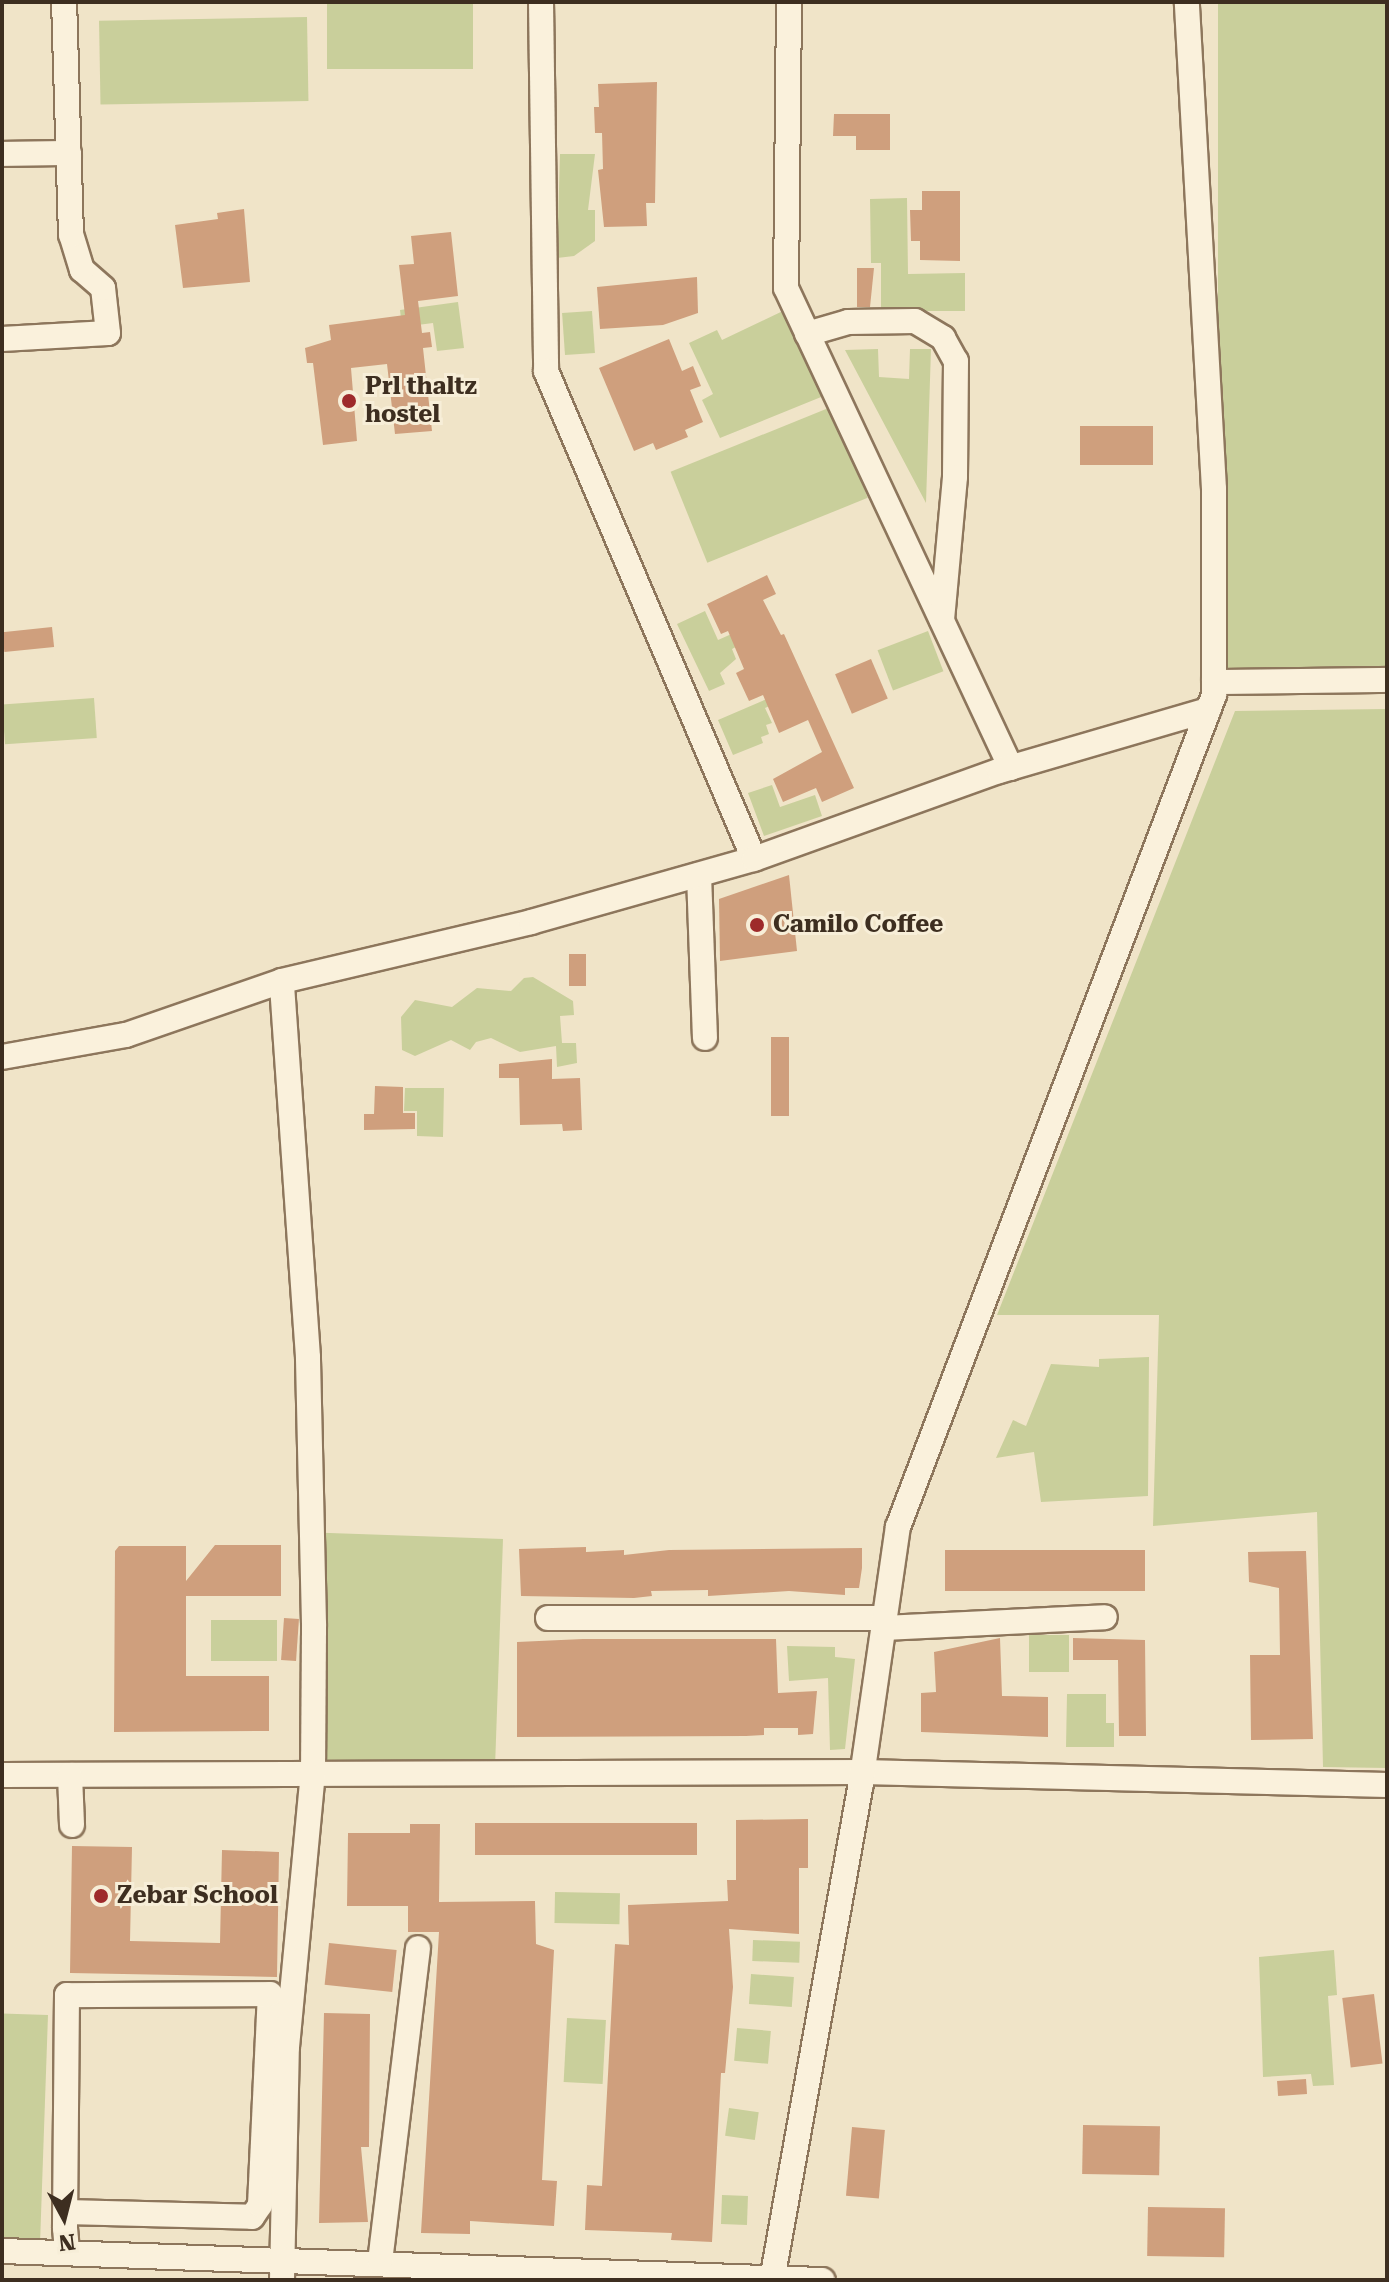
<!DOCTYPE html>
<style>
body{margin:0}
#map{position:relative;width:1389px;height:2282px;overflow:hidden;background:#f0e4c8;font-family:"Roboto Serif",serif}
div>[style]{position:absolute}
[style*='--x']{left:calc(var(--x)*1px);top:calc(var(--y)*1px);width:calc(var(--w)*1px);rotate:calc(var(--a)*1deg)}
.green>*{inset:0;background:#c9cf9b;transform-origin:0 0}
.building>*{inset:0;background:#cf9f7d;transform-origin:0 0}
.roads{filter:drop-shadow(2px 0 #8d765c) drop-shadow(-2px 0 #8d765c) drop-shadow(0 2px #8d765c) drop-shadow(0 -2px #8d765c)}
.minor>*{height:24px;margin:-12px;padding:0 12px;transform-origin:12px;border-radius:12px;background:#faf1dc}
.dots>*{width:22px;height:22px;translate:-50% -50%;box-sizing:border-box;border:4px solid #f7eed8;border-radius:50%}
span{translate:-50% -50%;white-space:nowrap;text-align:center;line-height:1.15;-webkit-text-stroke:6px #f7eed8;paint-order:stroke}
.poi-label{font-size:24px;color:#3d2e20;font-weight:700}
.left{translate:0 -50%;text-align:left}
.frame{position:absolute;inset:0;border:4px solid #3d2e20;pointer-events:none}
.north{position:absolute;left:24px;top:2178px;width:80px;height:80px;-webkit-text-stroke:6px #f7eed8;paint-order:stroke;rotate:173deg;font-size:22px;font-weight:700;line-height:32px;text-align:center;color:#3d2e20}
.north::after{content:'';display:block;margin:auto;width:28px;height:36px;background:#3d2e20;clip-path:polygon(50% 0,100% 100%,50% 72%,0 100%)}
</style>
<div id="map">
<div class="green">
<i style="left:327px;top:2px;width:146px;height:67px"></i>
<i style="left:1218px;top:2px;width:169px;height:672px"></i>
<i style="left:307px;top:17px;width:84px;height:208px;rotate:89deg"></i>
<i style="clip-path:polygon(560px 154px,595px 154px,588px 210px,595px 210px,595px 241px,574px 256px,557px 258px)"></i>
<i style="clip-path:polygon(907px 198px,908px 274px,965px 273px,965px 311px,881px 311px,881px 263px,871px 263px,870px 199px)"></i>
<i style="clip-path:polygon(458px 302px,464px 348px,437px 351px,433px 323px,402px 327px,400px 310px)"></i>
<i style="clip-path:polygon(785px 310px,826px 395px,720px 438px,702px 400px,713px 394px,689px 343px,717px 330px,722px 340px)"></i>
<i style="left:592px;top:311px;width:42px;height:30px;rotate:86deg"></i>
<i style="clip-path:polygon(878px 349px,879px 377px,909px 379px,910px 349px,931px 349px,926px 503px,845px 350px)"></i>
<i style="left:831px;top:407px;width:98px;height:173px;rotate:68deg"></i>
<i style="clip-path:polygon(705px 611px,718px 640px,745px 628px,751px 639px,732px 649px,736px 659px,720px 673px,725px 684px,709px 691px,677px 624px)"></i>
<i style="left:928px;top:631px;width:43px;height:54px;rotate:69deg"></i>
<i style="clip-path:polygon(776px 695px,779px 702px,765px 708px,772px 723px,766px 725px,769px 734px,761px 737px,763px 743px,733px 755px,718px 720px)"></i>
<i style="left:94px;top:698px;width:40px;height:92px;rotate:86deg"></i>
<i style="clip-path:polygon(1387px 709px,1387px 1768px,1323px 1767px,1317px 1512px,1153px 1526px,1159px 1315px,997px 1315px,1235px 711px)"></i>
<i style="clip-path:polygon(772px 785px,780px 807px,815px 795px,822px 816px,764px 836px,748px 793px)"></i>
<i style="clip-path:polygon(533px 977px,573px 1001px,574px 1015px,560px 1016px,562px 1043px,576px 1043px,577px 1063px,557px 1067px,556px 1046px,520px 1052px,491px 1038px,476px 1042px,470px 1050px,451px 1040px,415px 1056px,402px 1050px,401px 1017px,415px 1000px,452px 1007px,477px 988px,511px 991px,524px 978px)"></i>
<i style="clip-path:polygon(405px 1088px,444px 1088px,443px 1137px,417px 1136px,417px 1111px,404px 1111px)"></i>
<i style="clip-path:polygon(1149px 1357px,1148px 1496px,1041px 1502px,1034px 1452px,996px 1458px,1013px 1420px,1026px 1426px,1051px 1364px,1099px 1367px,1099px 1359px)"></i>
<i style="left:503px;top:1539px;width:227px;height:181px;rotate:92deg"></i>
<i style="left:211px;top:1620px;width:66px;height:41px"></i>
<i style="left:1029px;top:1635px;width:40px;height:37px"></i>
<i style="clip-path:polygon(787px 1646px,835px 1647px,835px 1657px,855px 1659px,845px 1749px,830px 1750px,828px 1678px,789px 1681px)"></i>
<i style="clip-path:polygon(1067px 1694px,1106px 1694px,1106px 1723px,1114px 1723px,1114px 1747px,1066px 1747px)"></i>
<i style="left:555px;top:1892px;width:65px;height:31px;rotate:1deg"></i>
<i style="left:753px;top:1940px;width:47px;height:21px;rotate:2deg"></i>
<i style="clip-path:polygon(1334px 1950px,1337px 1995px,1328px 1996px,1334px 2085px,1313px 2086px,1311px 2074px,1263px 2077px,1259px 1957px)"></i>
<i style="left:751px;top:1974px;width:43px;height:30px;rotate:4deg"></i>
<i style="left:48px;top:2015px;width:225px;height:46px;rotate:92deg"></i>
<i style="left:567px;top:2018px;width:39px;height:64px;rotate:3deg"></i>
<i style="left:737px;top:2028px;width:34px;height:33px;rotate:5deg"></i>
<i style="left:729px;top:2108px;width:30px;height:28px;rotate:8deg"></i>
<i style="left:722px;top:2195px;width:26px;height:29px;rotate:2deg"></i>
</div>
<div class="building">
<i style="clip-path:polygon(657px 82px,655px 203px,646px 203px,647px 226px,604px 227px,598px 170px,603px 169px,602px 133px,595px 133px,594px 107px,599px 107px,598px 84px)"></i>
<i style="clip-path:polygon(834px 114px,890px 114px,890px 150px,856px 150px,856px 136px,833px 136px)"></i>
<i style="clip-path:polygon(922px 191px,960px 191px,960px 261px,920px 260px,920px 241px,911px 241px,910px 210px,922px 210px)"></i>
<i style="clip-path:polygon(244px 209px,250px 282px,183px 288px,175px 225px,218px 219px,217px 213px)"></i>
<i style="clip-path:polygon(451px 232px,458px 296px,418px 301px,422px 333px,430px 332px,432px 347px,423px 348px,432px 431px,395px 434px,387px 364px,351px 368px,357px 441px,323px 445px,313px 363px,307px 363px,305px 348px,331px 340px,329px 325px,405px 315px,399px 265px,414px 264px,411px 236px)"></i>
<i style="clip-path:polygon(857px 268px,874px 268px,870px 307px,857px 307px)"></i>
<i style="clip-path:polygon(697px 277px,698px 313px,663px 325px,600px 329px,597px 287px)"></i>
<i style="clip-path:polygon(669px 339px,682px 371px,693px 366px,701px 386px,690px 390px,703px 422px,685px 430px,688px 437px,656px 450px,653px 443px,634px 451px,599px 368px)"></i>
<i style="left:1153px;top:426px;width:39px;height:73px;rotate:90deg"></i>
<i style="clip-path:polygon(767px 575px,776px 594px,763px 600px,781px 635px,784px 634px,854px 788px,822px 802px,816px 788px,783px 802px,773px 779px,822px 752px,808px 720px,779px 733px,763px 695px,749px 701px,736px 673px,744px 669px,728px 631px,721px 634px,707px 604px)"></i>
<i style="left:52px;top:627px;width:20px;height:50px;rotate:84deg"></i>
<i style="left:871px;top:659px;width:43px;height:39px;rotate:67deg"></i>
<i style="clip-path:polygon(789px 875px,797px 951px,720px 961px,719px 899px)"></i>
<i style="left:569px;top:954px;width:17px;height:32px"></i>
<i style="left:771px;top:1037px;width:18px;height:79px"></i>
<i style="clip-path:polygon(552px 1059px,552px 1079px,580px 1078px,582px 1130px,563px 1131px,562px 1124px,520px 1125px,519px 1078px,499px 1078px,499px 1064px)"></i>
<i style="clip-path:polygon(375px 1086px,403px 1087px,403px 1113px,415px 1113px,415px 1129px,364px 1130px,364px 1114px,374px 1114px)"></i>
<i style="clip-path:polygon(215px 1545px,281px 1545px,281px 1596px,186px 1596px,186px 1676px,269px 1676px,269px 1731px,114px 1732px,115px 1551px,119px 1546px,186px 1546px,186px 1581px)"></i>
<i style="clip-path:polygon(586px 1547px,586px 1552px,624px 1550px,624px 1555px,669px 1550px,862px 1548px,862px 1568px,859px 1588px,845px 1588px,845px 1595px,789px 1591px,708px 1596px,708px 1590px,651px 1591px,652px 1596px,634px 1598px,521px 1596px,519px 1549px)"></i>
<i style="left:1145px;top:1550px;width:41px;height:200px;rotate:90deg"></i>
<i style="clip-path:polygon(1306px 1551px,1313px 1739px,1251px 1740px,1250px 1655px,1280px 1655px,1279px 1588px,1249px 1582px,1248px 1552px)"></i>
<i style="left:284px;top:1618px;width:15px;height:42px;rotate:4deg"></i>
<i style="clip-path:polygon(1000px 1638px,1002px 1696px,1048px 1697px,1048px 1737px,921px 1732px,921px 1693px,936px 1692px,934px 1652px)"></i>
<i style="clip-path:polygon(1073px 1638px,1145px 1640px,1146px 1736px,1119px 1736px,1118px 1660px,1073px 1660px)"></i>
<i style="clip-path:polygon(583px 1639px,776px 1639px,778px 1693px,817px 1691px,813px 1734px,798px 1735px,798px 1728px,764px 1728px,764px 1735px,746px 1736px,517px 1737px,517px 1642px)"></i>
<i style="clip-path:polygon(808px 1819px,808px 1868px,799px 1868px,799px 1934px,729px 1929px,733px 1987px,725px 2073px,721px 2073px,712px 2242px,671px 2240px,672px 2233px,585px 2230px,587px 2185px,602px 2186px,615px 1944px,629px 1945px,628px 1905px,728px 1901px,727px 1880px,736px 1880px,736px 1820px)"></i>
<i style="left:475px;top:1823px;width:222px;height:32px"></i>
<i style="clip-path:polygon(410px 1824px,440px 1824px,439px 1902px,535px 1901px,536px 1944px,554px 1950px,542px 2180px,557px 2181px,554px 2226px,470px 2221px,470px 2234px,421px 2233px,439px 1932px,408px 1932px,408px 1906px,347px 1906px,348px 1833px,410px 1833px)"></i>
<i style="clip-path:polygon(72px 1846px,132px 1847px,130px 1941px,220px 1943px,222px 1850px,279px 1852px,277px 1977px,70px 1973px)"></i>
<i style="left:329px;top:1943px;width:68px;height:42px;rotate:6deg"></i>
<i style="left:1374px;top:1994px;width:70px;height:32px;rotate:83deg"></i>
<i style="clip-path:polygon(324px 2013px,370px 2014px,369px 2147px,361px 2147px,368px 2222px,319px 2223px)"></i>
<i style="left:1306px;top:2079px;width:15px;height:29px;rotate:86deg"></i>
<i style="left:1083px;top:2125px;width:77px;height:49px;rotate:1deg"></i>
<i style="left:852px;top:2127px;width:33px;height:69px;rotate:5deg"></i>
<i style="left:1148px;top:2207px;width:77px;height:49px;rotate:1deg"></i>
</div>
<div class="roads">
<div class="minor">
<i style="--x:541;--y:2;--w:369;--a:89.2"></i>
<i style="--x:546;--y:371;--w:530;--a:66.91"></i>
<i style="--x:789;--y:2;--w:286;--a:90.6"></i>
<i style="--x:786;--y:288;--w:530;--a:64.89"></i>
<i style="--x:2;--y:154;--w:67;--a:-0.9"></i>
<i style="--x:807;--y:334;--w:43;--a:-16.3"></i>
<i style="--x:848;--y:322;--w:67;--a:-0.9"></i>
<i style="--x:915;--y:321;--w:33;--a:31"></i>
<i style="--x:943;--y:338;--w:26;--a:61"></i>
<i style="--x:956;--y:361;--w:116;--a:90.5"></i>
<i style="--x:955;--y:477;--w:144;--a:95.2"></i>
<i style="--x:2;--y:339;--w:106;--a:-3.2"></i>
<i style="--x:108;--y:333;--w:45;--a:-96.3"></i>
<i style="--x:103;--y:288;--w:28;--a:-139"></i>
<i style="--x:82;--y:270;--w:37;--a:-107"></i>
<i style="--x:71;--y:235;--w:233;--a:-91.7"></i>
<i style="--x:1214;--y:682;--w:173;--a:-0.7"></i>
<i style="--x:699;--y:875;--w:163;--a:87.9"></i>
<i style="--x:2;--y:1057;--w:126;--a:-10.1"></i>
<i style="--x:126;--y:1035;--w:165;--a:-19.1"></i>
<i style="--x:282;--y:981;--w:256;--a:-13.3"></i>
<i style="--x:531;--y:922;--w:232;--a:-15.8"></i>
<i style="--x:754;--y:859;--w:260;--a:-19.8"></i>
<i style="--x:999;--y:771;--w:218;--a:-16.3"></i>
<i style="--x:548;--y:1618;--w:337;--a:0"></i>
<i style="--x:884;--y:1628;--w:221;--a:-2.8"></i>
<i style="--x:2;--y:1775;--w:861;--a:-0.2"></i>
<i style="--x:863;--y:1772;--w:524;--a:1.42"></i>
<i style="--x:70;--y:1775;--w:50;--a:87.7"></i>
<i style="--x:66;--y:2212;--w:186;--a:1.5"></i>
<i style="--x:252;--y:2217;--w:14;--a:-56"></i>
<i style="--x:260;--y:2205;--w:211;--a:-87.3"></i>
<i style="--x:270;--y:1994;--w:203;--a:179.7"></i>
<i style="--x:67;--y:1995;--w:233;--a:90.5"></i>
<i style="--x:65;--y:2228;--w:25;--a:85"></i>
<i style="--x:2;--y:2251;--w:821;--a:2.03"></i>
<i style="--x:380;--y:2262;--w:316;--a:-83.1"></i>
<i style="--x:282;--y:2280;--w:233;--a:-88.8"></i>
<i style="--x:287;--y:2047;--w:274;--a:-84.6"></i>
<i style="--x:313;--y:1774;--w:150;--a:-89.6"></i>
<i style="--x:314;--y:1624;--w:267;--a:-91.3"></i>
<i style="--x:308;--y:1357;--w:377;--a:-94"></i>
<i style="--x:772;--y:2280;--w:505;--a:-79.85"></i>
<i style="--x:861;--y:1783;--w:259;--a:-81.8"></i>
<i style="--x:898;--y:1527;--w:890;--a:-69.2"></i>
<i style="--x:1214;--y:695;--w:206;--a:-90"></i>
<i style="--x:1214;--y:489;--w:488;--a:-93.2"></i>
</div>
</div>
<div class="dots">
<i style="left:349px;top:401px;background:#9e2a2b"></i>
<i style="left:757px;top:925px;background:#9e2a2b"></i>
<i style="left:101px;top:1896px;background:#9e2a2b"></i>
</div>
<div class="poi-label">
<span class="left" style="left:365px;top:401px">Prl thaltz<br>hostel</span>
<span class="left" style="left:773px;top:925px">Camilo Coffee</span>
<span class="left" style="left:117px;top:1896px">Zebar School</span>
</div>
<div class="frame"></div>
<div class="north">N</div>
</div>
